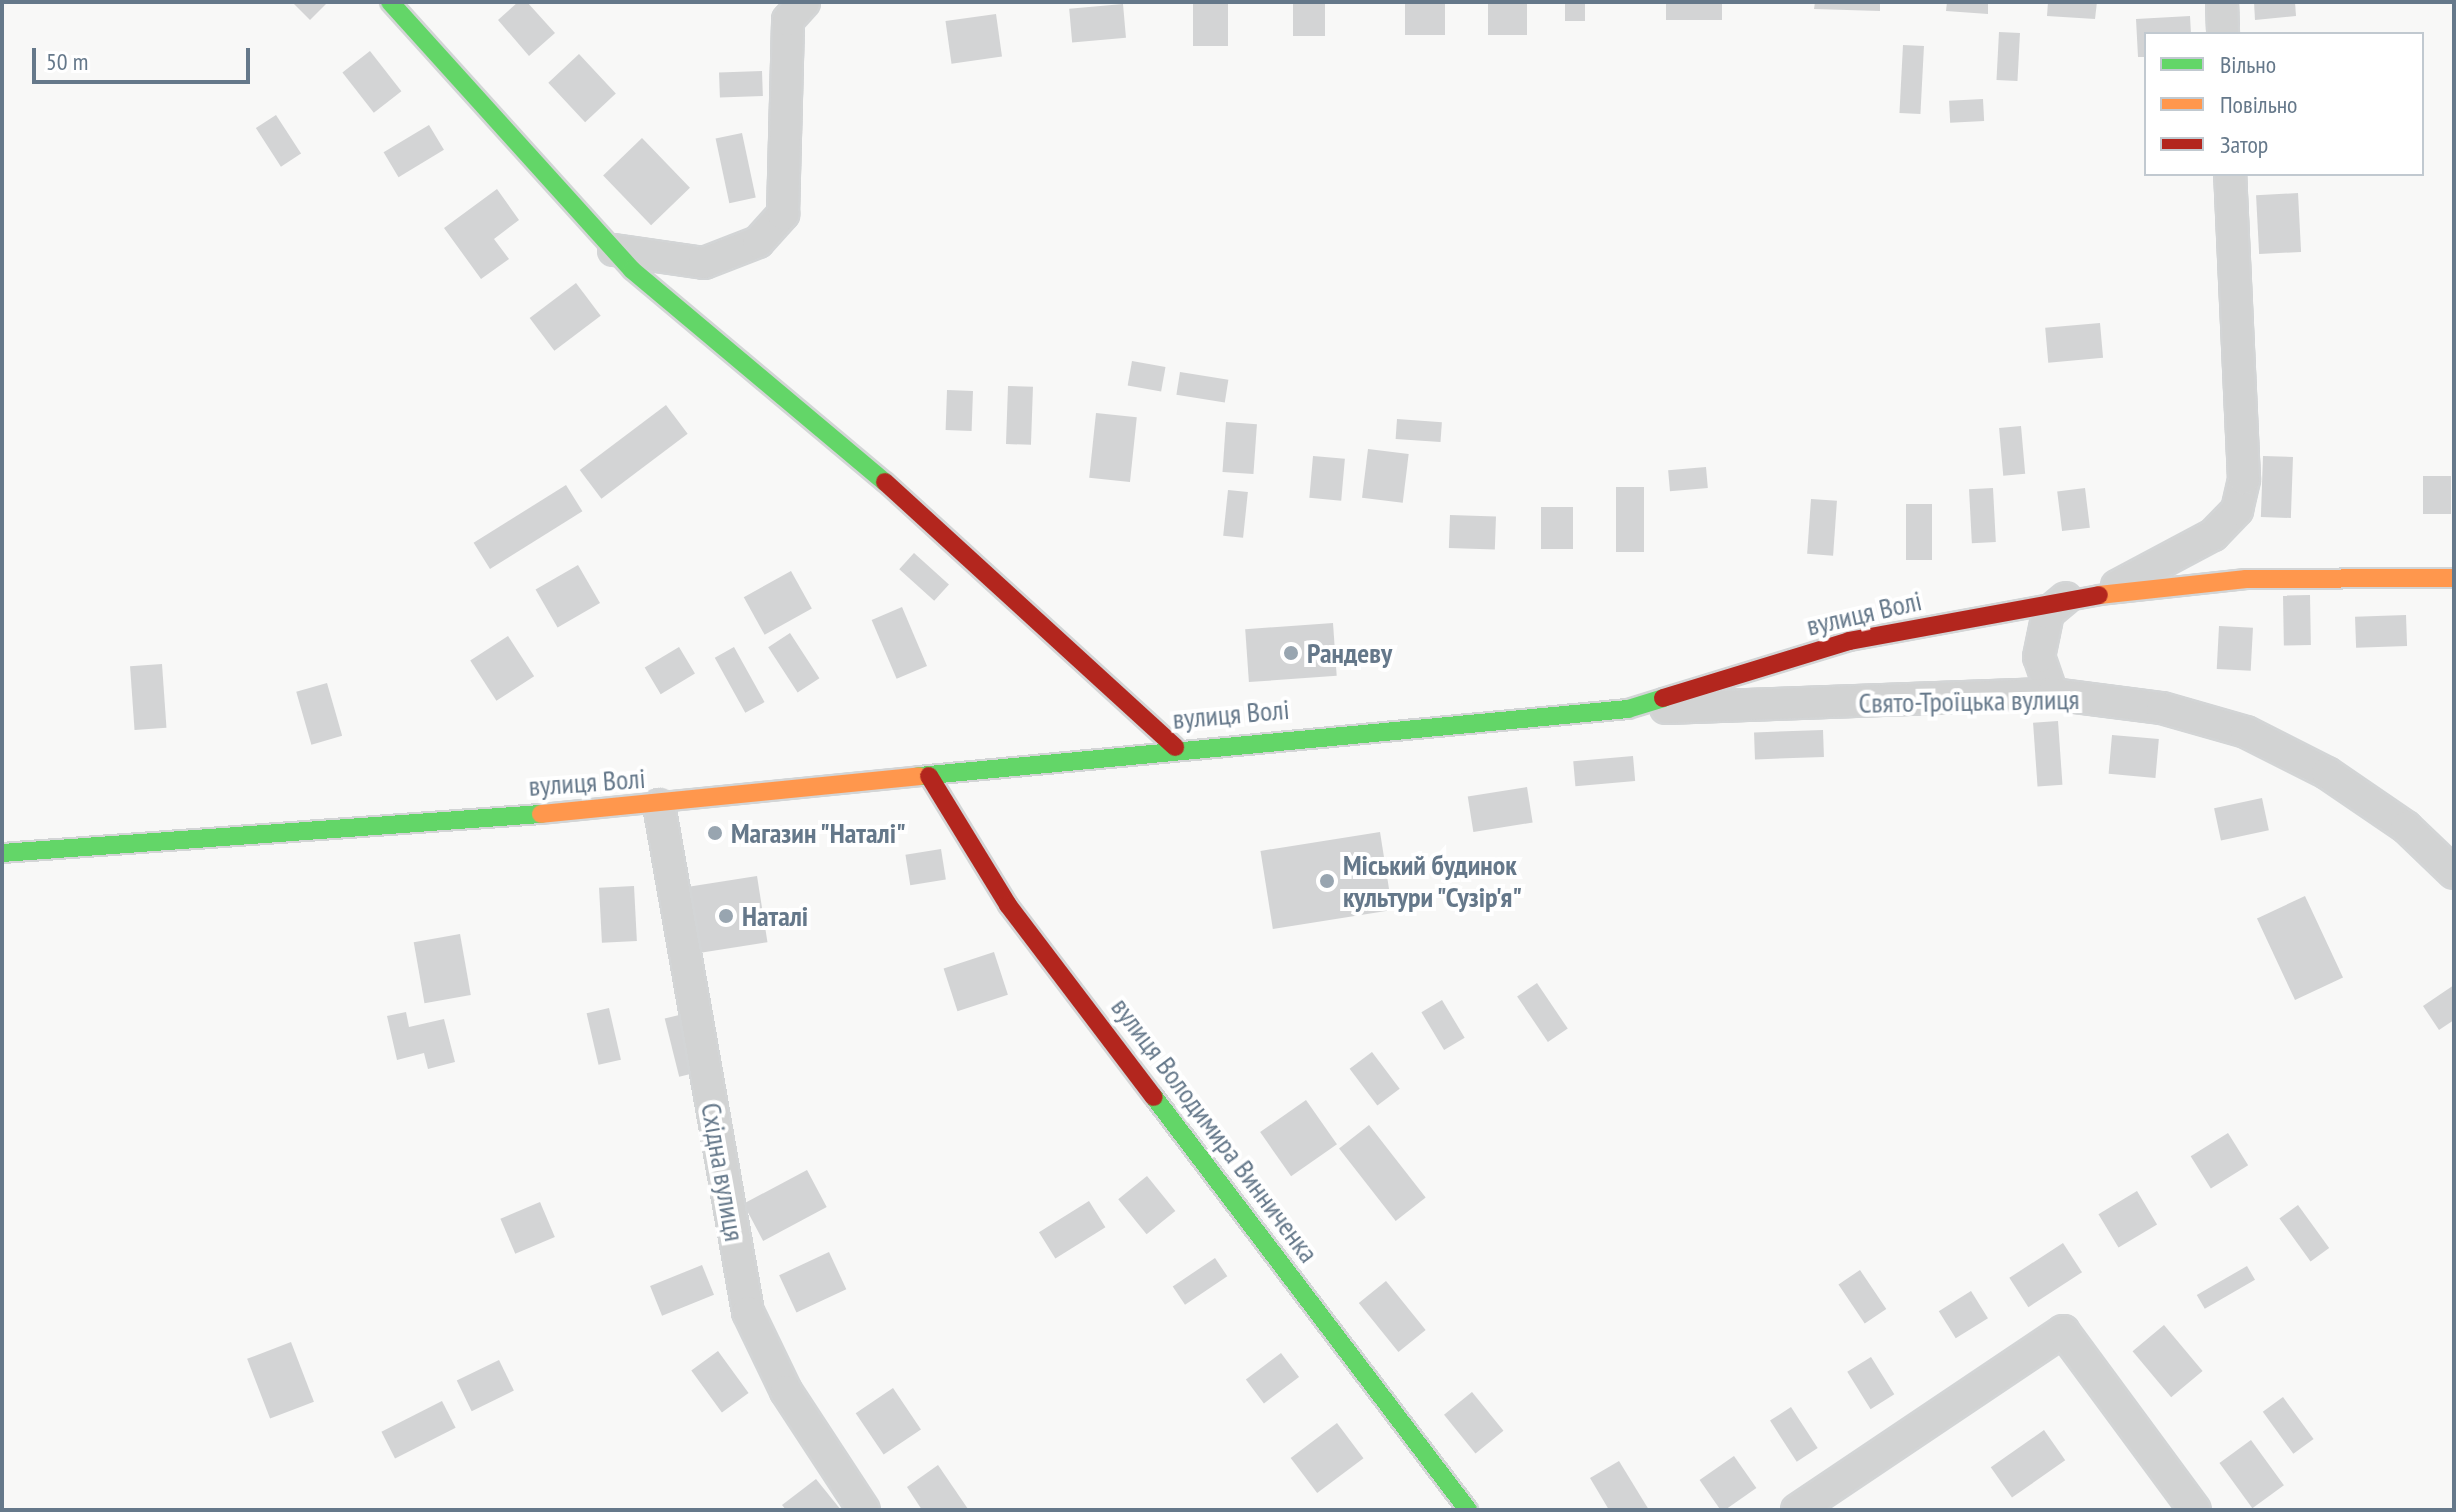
<!DOCTYPE html>
<meta charset="utf-8">
<style>
body{margin:0}
#map{position:relative;width:2456px;height:1512px;overflow:hidden;background:#f8f8f7;font-family:"PT Sans Narrow",sans-serif}
div>[style]{position:absolute}
[style*='--x']{left:calc(var(--x)*1px);top:calc(var(--y)*1px);width:calc(var(--w)*1px);rotate:calc(var(--a)*1deg)}
.building>*{inset:0;background:#d3d4d5;transform-origin:0 0}
.roads{filter:drop-shadow(2px 0 #d3d5d6) drop-shadow(-2px 0 #d3d5d6) drop-shadow(0 2px #d3d5d6) drop-shadow(0 -2px #d3d5d6)}
.street>*{height:30px;margin:-15px;padding:0 15px;transform-origin:15px;border-radius:15px;background:#d2d3d3}
.fast>*{height:18px;margin:-9px;padding:0 9px;transform-origin:9px;border-radius:9px;background:#63d668}
.slow>*{height:18px;margin:-9px;padding:0 9px;transform-origin:9px;border-radius:9px;background:#ff974d}
.jam>*{height:18px;margin:-9px;padding:0 9px;transform-origin:9px;border-radius:9px;background:#b3261e}
.dots>*{width:22px;height:22px;translate:-50% -50%;box-sizing:border-box;border:4px solid #fff;border-radius:50%}
span{translate:-50% -50%;white-space:nowrap;text-align:center;line-height:1.15;-webkit-text-stroke:8px #fff;paint-order:stroke}
.street-label{font-size:28px;color:#65788a}
.poi-label{font-size:28px;color:#65788a;font-weight:700}
.left{translate:0 -50%;text-align:left}
.frame{position:absolute;inset:0;border:4px solid #65788a;pointer-events:none}
.legend{position:absolute;left:2144px;top:32px;width:280px;height:144px;box-sizing:border-box;background:#fff;border:2px solid #c1c9d0;margin:0;padding:10px 14px;list-style:none;font-size:24px;color:#65788a}
.legend li{display:flex;align-items:center;gap:16px;height:40px}
.legend b{width:40px;border:2px solid #c1c9d0}
.scale{position:absolute;left:32px;top:48px;width:218px;height:36px;box-sizing:border-box;border:4px solid #65788a;border-top:0;padding-left:10px;font-size:24px;line-height:28px;white-space:nowrap;color:#65788a;-webkit-text-stroke:6px #fff;paint-order:stroke}
</style>
<div id="map">
<div class="building">
<i style="clip-path:polygon(292px 2px,328px 2px,310px 20px)"></i>
<i style="clip-path:polygon(518px 2px,527px 2px,555px 33px,529px 56px,498px 20px)"></i>
<i style="left:1193px;top:2px;width:35px;height:44px"></i>
<i style="left:1293px;top:2px;width:32px;height:34px"></i>
<i style="left:1405px;top:2px;width:40px;height:33px"></i>
<i style="left:1488px;top:2px;width:39px;height:33px"></i>
<i style="left:1565px;top:2px;width:20px;height:19px"></i>
<i style="left:1666px;top:2px;width:56px;height:18px"></i>
<i style="clip-path:polygon(1815px 2px,1880px 2px,1880px 11px,1814px 9px)"></i>
<i style="clip-path:polygon(1947px 2px,1988px 2px,1988px 14px,1946px 11px)"></i>
<i style="clip-path:polygon(2048px 2px,2097px 2px,2095px 19px,2047px 16px)"></i>
<i style="clip-path:polygon(2254px 2px,2295px 2px,2296px 16px,2255px 20px)"></i>
<i style="left:1123px;top:4px;width:34px;height:54px;rotate:85deg"></i>
<i style="left:996px;top:14px;width:43px;height:51px;rotate:82deg"></i>
<i style="clip-path:polygon(2190px 16px,2191px 34px,2146px 34px,2146px 57px,2138px 57px,2136px 19px)"></i>
<i style="left:1999px;top:32px;width:21px;height:48px;rotate:3deg"></i>
<i style="left:1903px;top:45px;width:21px;height:68px;rotate:3deg"></i>
<i style="left:370px;top:51px;width:51px;height:35px;rotate:52deg"></i>
<i style="left:579px;top:54px;width:54px;height:42px;rotate:47deg"></i>
<i style="left:762px;top:71px;width:25px;height:43px;rotate:88deg"></i>
<i style="left:1983px;top:99px;width:22px;height:34px;rotate:87deg"></i>
<i style="left:276px;top:115px;width:46px;height:24px;rotate:57deg"></i>
<i style="left:429px;top:125px;width:29px;height:53px;rotate:59deg"></i>
<i style="left:742px;top:133px;width:66px;height:27px;rotate:78deg"></i>
<i style="left:642px;top:138px;width:69px;height:54px;rotate:46deg"></i>
<i style="clip-path:polygon(497px 189px,519px 220px,494px 239px,509px 259px,481px 279px,444px 228px)"></i>
<i style="left:2298px;top:193px;width:59px;height:42px;rotate:87deg"></i>
<i style="left:576px;top:283px;width:41px;height:58px;rotate:53deg"></i>
<i style="left:2100px;top:323px;width:35px;height:55px;rotate:85deg"></i>
<i style="left:1132px;top:361px;width:34px;height:25px;rotate:10deg"></i>
<i style="left:1180px;top:372px;width:49px;height:23px;rotate:9deg"></i>
<i style="left:1008px;top:386px;width:25px;height:58px;rotate:2deg"></i>
<i style="left:947px;top:390px;width:26px;height:40px;rotate:2deg"></i>
<i style="left:666px;top:405px;width:36px;height:108px;rotate:53deg"></i>
<i style="left:1096px;top:413px;width:41px;height:65px;rotate:6deg"></i>
<i style="left:1397px;top:419px;width:45px;height:20px;rotate:4deg"></i>
<i style="left:1226px;top:422px;width:31px;height:50px;rotate:4deg"></i>
<i style="left:2021px;top:426px;width:48px;height:22px;rotate:85deg"></i>
<i style="left:1368px;top:449px;width:41px;height:49px;rotate:7deg"></i>
<i style="left:1313px;top:456px;width:32px;height:42px;rotate:5deg"></i>
<i style="left:2263px;top:456px;width:30px;height:61px;rotate:2deg"></i>
<i style="left:1706px;top:467px;width:21px;height:38px;rotate:85deg"></i>
<i style="left:2423px;top:476px;width:28px;height:38px"></i>
<i style="left:566px;top:485px;width:31px;height:109px;rotate:58deg"></i>
<i style="left:1616px;top:487px;width:28px;height:65px"></i>
<i style="left:1993px;top:488px;width:54px;height:24px;rotate:87deg"></i>
<i style="left:2085px;top:488px;width:40px;height:28px;rotate:83deg"></i>
<i style="left:1228px;top:490px;width:20px;height:46px;rotate:6deg"></i>
<i style="left:1811px;top:499px;width:26px;height:55px;rotate:4deg"></i>
<i style="left:1906px;top:504px;width:26px;height:56px"></i>
<i style="left:1541px;top:507px;width:32px;height:42px"></i>
<i style="left:1450px;top:515px;width:46px;height:33px;rotate:2deg"></i>
<i style="left:914px;top:553px;width:47px;height:22px;rotate:42deg"></i>
<i style="left:578px;top:565px;width:44px;height:49px;rotate:60deg"></i>
<i style="left:791px;top:571px;width:43px;height:54px;rotate:61deg"></i>
<i style="left:2310px;top:595px;width:50px;height:27px;rotate:89deg"></i>
<i style="left:902px;top:607px;width:64px;height:33px;rotate:67deg"></i>
<i style="left:2406px;top:615px;width:31px;height:51px;rotate:88deg"></i>
<i style="left:1333px;top:623px;width:53px;height:88px;rotate:86deg"></i>
<i style="left:2219px;top:626px;width:34px;height:43px;rotate:3deg"></i>
<i style="left:790px;top:633px;width:54px;height:26px;rotate:57deg"></i>
<i style="left:508px;top:636px;width:48px;height:45px;rotate:57deg"></i>
<i style="left:679px;top:647px;width:31px;height:40px;rotate:59deg"></i>
<i style="left:734px;top:647px;width:63px;height:22px;rotate:61deg"></i>
<i style="left:162px;top:664px;width:64px;height:32px;rotate:86deg"></i>
<i style="left:327px;top:683px;width:55px;height:32px;rotate:74deg"></i>
<i style="left:2058px;top:721px;width:64px;height:25px;rotate:86deg"></i>
<i style="left:1823px;top:730px;width:27px;height:69px;rotate:88deg"></i>
<i style="left:2112px;top:735px;width:47px;height:39px;rotate:5deg"></i>
<i style="left:1633px;top:756px;width:25px;height:60px;rotate:85deg"></i>
<i style="left:1527px;top:787px;width:36px;height:60px;rotate:81deg"></i>
<i style="left:2262px;top:798px;width:33px;height:49px;rotate:78deg"></i>
<i style="left:1380px;top:832px;width:79px;height:121px;rotate:81deg"></i>
<i style="left:941px;top:849px;width:31px;height:36px;rotate:81deg"></i>
<i style="left:757px;top:876px;width:67px;height:74px;rotate:81deg"></i>
<i style="left:634px;top:886px;width:55px;height:35px;rotate:87deg"></i>
<i style="left:2305px;top:896px;width:90px;height:53px;rotate:65deg"></i>
<i style="left:460px;top:934px;width:62px;height:47px;rotate:80deg"></i>
<i style="left:994px;top:952px;width:45px;height:53px;rotate:72deg"></i>
<i style="left:1537px;top:983px;width:55px;height:24px;rotate:56deg"></i>
<i style="clip-path:polygon(2454px 985px,2454px 1020px,2439px 1030px,2423px 1006px)"></i>
<i style="left:1442px;top:1000px;width:44px;height:24px;rotate:59deg"></i>
<i style="left:609px;top:1008px;width:53px;height:23px;rotate:77deg"></i>
<i style="clip-path:polygon(406px 1012px,409px 1027px,444px 1019px,455px 1062px,428px 1069px,424px 1053px,397px 1060px,387px 1016px)"></i>
<i style="left:687px;top:1013px;width:60px;height:23px;rotate:76deg"></i>
<i style="left:1372px;top:1052px;width:46px;height:28px;rotate:53deg"></i>
<i style="left:1306px;top:1100px;width:54px;height:56px;rotate:55deg"></i>
<i style="left:1369px;top:1125px;width:92px;height:38px;rotate:52deg"></i>
<i style="left:2228px;top:1133px;width:38px;height:44px;rotate:58deg"></i>
<i style="left:807px;top:1170px;width:42px;height:72px;rotate:62deg"></i>
<i style="left:1147px;top:1176px;width:45px;height:37px;rotate:51deg"></i>
<i style="left:2137px;top:1191px;width:39px;height:45px;rotate:59deg"></i>
<i style="left:1089px;top:1201px;width:31px;height:59px;rotate:58deg"></i>
<i style="left:540px;top:1202px;width:38px;height:43px;rotate:67deg"></i>
<i style="left:2298px;top:1205px;width:53px;height:23px;rotate:54deg"></i>
<i style="left:2063px;top:1243px;width:35px;height:64px;rotate:57deg"></i>
<i style="left:829px;top:1252px;width:41px;height:55px;rotate:65deg"></i>
<i style="left:1215px;top:1258px;width:22px;height:51px;rotate:56deg"></i>
<i style="left:702px;top:1265px;width:32px;height:56px;rotate:68deg"></i>
<i style="left:2247px;top:1266px;width:16px;height:58px;rotate:60deg"></i>
<i style="left:1860px;top:1270px;width:47px;height:26px;rotate:56deg"></i>
<i style="left:1386px;top:1281px;width:63px;height:35px;rotate:51deg"></i>
<i style="left:1971px;top:1291px;width:32px;height:38px;rotate:58deg"></i>
<i style="left:2164px;top:1325px;width:60px;height:41px;rotate:50deg"></i>
<i style="left:291px;top:1342px;width:64px;height:47px;rotate:69deg"></i>
<i style="left:718px;top:1351px;width:52px;height:33px;rotate:54deg"></i>
<i style="left:1281px;top:1353px;width:30px;height:44px;rotate:53deg"></i>
<i style="left:1871px;top:1357px;width:44px;height:28px;rotate:58deg"></i>
<i style="left:499px;top:1360px;width:34px;height:47px;rotate:64deg"></i>
<i style="left:893px;top:1388px;width:50px;height:45px;rotate:56deg"></i>
<i style="left:1472px;top:1392px;width:50px;height:36px;rotate:51deg"></i>
<i style="left:2283px;top:1397px;width:52px;height:25px;rotate:54deg"></i>
<i style="left:442px;top:1401px;width:30px;height:68px;rotate:63deg"></i>
<i style="left:1791px;top:1407px;width:49px;height:25px;rotate:57deg"></i>
<i style="left:1337px;top:1423px;width:44px;height:58px;rotate:53deg"></i>
<i style="left:2044px;top:1430px;width:37px;height:65px;rotate:55deg"></i>
<i style="left:2251px;top:1440px;width:56px;height:39px;rotate:54deg"></i>
<i style="left:1734px;top:1456px;width:39px;height:42px;rotate:55deg"></i>
<i style="clip-path:polygon(1619px 1461px,1649px 1510px,1609px 1510px,1590px 1478px)"></i>
<i style="clip-path:polygon(938px 1465px,968px 1509px,966px 1510px,922px 1510px,907px 1487px)"></i>
<i style="clip-path:polygon(816px 1479px,841px 1510px,786px 1510px,782px 1505px)"></i>
</div>
<div class="roads">
<div class="street">
<i style="--x:2222;--y:2;--w:32;--a:88"></i>
<i style="--x:614;--y:250;--w:91;--a:8.2"></i>
<i style="--x:704;--y:263;--w:58;--a:-21.3"></i>
<i style="--x:758;--y:242;--w:38;--a:-48"></i>
<i style="--x:783;--y:214;--w:194;--a:-88.5"></i>
<i style="--x:788;--y:20;--w:24;--a:-48"></i>
<i style="--x:2117;--y:586;--w:109;--a:-28"></i>
<i style="--x:2213;--y:535;--w:35;--a:-46"></i>
<i style="--x:2237;--y:510;--w:32;--a:-77"></i>
<i style="--x:2244;--y:479;--w:305;--a:-92.6"></i>
<i style="--x:2052;--y:694;--w:39;--a:-109"></i>
<i style="--x:2039;--y:657;--w:45;--a:-78.4"></i>
<i style="--x:2048;--y:613;--w:23;--a:-40"></i>
<i style="--x:1666;--y:708;--w:386;--a:-2.1"></i>
<i style="--x:2052;--y:694;--w:111;--a:7.3"></i>
<i style="--x:2162;--y:708;--w:87;--a:15.9"></i>
<i style="--x:2246;--y:732;--w:91;--a:26.8"></i>
<i style="--x:2327;--y:773;--w:96;--a:34.4"></i>
<i style="--x:2406;--y:827;--w:66;--a:43.8"></i>
<i style="--x:659;--y:805;--w:515;--a:80.04"></i>
<i style="--x:748;--y:1312;--w:88;--a:64.3"></i>
<i style="--x:786;--y:1391;--w:142;--a:56.8"></i>
<i style="--x:1797;--y:1510;--w:321;--a:-33.9"></i>
<i style="--x:2063;--y:1331;--w:222;--a:53.6"></i>
</div>
<div class="fast">
<i style="--x:390;--y:2;--w:361;--a:47.9"></i>
<i style="--x:632;--y:270;--w:330;--a:40"></i>
<i style="--x:919;--y:776;--w:712;--a:-5.4"></i>
<i style="--x:1628;--y:709;--w:37;--a:-17"></i>
<i style="--x:2;--y:853;--w:540;--a:-4.14"></i>
<i style="--x:1154;--y:1097;--w:519;--a:52.75"></i>
</div>
<div class="slow">
<i style="--x:2099;--y:595;--w:148;--a:-6.2"></i>
<i style="--x:2246;--y:579;--w:208;--a:-0.3"></i>
<i style="--x:541;--y:814;--w:380;--a:-5.7"></i>
</div>
<div class="jam">
<i style="--x:885;--y:482;--w:393;--a:42.4"></i>
<i style="--x:1663;--y:698;--w:195;--a:-17"></i>
<i style="--x:1849;--y:641;--w:254;--a:-10.4"></i>
<i style="--x:929;--y:776;--w:151;--a:58.5"></i>
<i style="--x:1008;--y:905;--w:241;--a:52.8"></i>
</div>
</div>
<div class="dots">
<i style="left:1291px;top:653px;background:#98a5b0"></i>
<i style="left:715px;top:833px;background:#98a5b0"></i>
<i style="left:1327px;top:881px;background:#98a5b0"></i>
<i style="left:726px;top:916px;background:#98a5b0"></i>
</div>
<div class="street-label">
<span style="left:1864px;top:613px;rotate:-13deg">вулиця Волі</span>
<span style="left:1969px;top:701px;rotate:-1deg">Свято-Троїцька вулиця</span>
<span style="left:1231px;top:714px;rotate:-5deg">вулиця Волі</span>
<span style="left:587px;top:782px;rotate:-4deg">вулиця Волі</span>
<span style="left:1215px;top:1130px;rotate:53deg">вулиця Володимира Винниченка</span>
<span style="left:723px;top:1172px;rotate:80deg">Східна вулиця</span>
</div>
<div class="poi-label">
<span class="left" style="left:1307px;top:653px">Рандеву</span>
<span class="left" style="left:731px;top:833px">Магазин "Наталі"</span>
<span class="left" style="left:1343px;top:881px">Міський будинок<br>культури "Сузір'я"</span>
<span class="left" style="left:742px;top:916px">Наталі</span>
</div>
<div class="frame"></div>
<ul class="legend">
<li><b style="height:10px;background:#63d668"></b>Вільно</li>
<li><b style="height:10px;background:#ff974d"></b>Повільно</li>
<li><b style="height:10px;background:#b3261e"></b>Затор</li>
</ul>
<div class="scale">50 m</div>
</div>
